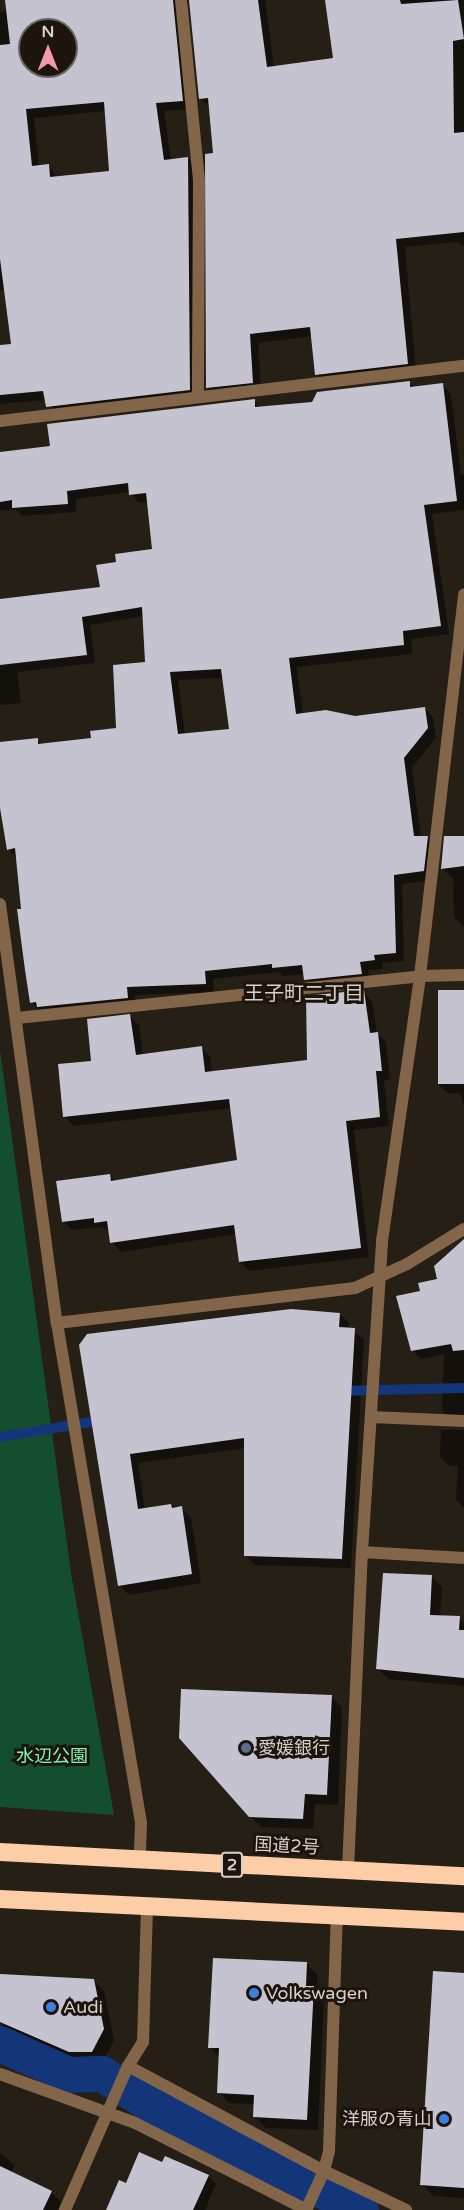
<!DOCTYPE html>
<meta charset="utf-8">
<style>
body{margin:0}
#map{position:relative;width:464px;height:2210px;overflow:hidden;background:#261f16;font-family:"Varela Round","Noto Sans JP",sans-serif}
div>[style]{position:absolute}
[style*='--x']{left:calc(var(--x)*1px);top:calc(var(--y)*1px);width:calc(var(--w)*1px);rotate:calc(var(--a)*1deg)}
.green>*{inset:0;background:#134f2e}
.shadow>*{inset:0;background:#0007}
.stream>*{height:10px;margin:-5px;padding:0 5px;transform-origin:5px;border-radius:5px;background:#13367a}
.canal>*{height:36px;margin:-18px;padding:0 18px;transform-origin:18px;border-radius:18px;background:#13367a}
.building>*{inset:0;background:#c6c3d1;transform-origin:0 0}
.street>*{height:12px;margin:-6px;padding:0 6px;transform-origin:6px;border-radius:6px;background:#83654a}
.highway>*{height:18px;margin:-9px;padding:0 9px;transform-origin:9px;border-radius:9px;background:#fccda6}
.dots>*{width:16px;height:16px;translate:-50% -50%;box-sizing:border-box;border:3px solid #1d150d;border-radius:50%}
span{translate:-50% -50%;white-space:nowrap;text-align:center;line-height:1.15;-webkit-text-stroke:6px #1d150d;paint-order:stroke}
.shield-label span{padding:2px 4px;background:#1d150d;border:2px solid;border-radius:4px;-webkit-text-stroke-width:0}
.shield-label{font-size:16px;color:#d5d0ca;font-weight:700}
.poi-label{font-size:18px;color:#d5d0ca}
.left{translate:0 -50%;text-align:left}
.right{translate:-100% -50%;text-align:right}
.park-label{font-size:18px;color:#7cf7ac}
.street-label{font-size:18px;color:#d5d0ca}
.neighbourhood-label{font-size:20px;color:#d5d0ca}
.north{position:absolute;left:18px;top:18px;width:60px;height:60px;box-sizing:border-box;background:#1d150d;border:2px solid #676059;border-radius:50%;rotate:0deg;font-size:16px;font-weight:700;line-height:24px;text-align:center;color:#d5d0ca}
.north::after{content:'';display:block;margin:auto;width:21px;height:27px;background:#f39aaa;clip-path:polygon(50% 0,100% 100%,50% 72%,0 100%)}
</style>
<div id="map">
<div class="green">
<i style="clip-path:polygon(0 1050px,71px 1573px,114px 1815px,0 1807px)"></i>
</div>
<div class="shadow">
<i style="clip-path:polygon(evenodd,25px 0,190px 0,181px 10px,191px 109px,164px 111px,171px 160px,188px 158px,196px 167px,198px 399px,56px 415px,46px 400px,0 404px,0 347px,13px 345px,7px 290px,0 290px,0 13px,25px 0,30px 30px,66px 30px,66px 66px,30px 66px,30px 30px,25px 0,106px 111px,110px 173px,58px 178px,49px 166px,39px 167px,34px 118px,106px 111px)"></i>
<i style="clip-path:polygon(191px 0,265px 0,274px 67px,334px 59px,326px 0,464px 0,464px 246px,456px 242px,405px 247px,416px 373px,325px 383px,317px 375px,313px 336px,258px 343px,261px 391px,216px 396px,208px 388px,215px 155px,209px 107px,201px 99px)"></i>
<i style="clip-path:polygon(evenodd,409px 382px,415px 388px,442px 385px,451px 394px,461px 474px,464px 474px,464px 510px,432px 514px,449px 634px,411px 639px,412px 654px,297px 667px,303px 715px,355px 718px,425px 708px,433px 717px,436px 737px,412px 768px,421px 838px,427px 838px,436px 846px,432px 880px,402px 884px,404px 961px,382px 963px,383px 969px,368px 970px,370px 982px,314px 988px,304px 974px,283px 976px,278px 972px,213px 979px,214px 992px,135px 995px,136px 1006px,40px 1011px,31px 1002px,18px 859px,8px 849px,0 788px,0 744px,37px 740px,43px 745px,92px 739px,118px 730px,146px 663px,144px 616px,90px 625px,95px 663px,17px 672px,21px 703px,0 705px,0 600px,102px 588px,118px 563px,154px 550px,148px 502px,139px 503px,130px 492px,76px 499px,76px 512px,22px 516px,15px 509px,0 511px,0 454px,52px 447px,254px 401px,261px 408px,314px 404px,409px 382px,224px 678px,231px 730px,185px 735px,178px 680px,224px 678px)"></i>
<i style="clip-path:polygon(464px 838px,464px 927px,454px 917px,453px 878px,442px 869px)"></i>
<i style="clip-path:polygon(363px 992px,372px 1001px,377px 1033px,386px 1042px,390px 1079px,384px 1080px,389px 1126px,354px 1130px,369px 1257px,249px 1271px,240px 1262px,237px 1234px,121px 1252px,112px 1243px,110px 1231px,101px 1227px,72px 1230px,63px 1221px,109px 1175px,116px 1182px,239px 1162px,232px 1108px,74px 1126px,65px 1117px,92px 1062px,130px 1016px,139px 1025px,143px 1055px,202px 1048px,210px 1057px,212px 1072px,309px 1061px)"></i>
<i style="clip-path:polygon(464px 992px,464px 1106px,460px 1093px,448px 1093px,438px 1084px)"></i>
<i style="clip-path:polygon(464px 1250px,464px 1420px,450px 1419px,442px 1411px,444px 1354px,421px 1359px,413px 1351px,421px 1292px,438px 1280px,435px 1266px,446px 1254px)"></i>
<i style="clip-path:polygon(340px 1314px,349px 1323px,349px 1329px,364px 1339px,351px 1568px,255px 1565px,245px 1555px,246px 1448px,138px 1463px,145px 1510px,171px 1505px,181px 1508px,191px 1517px,201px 1583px,129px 1595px,120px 1586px,81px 1345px)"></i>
<i style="clip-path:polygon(441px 1430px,464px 1430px,464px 1508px,456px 1500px,458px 1466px,448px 1465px,440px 1457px)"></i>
<i style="clip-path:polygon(432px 1577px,442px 1587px,440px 1617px,459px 1618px,464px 1623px,464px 1686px,388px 1679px,378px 1669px)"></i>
<i style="clip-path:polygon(331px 1696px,342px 1707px,338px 1805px,315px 1804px,313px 1829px,261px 1827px,250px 1816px)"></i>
<i style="clip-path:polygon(307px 1964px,317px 1974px,317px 1991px,324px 1999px,318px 2130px,266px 2128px,255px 2117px,255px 2104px,229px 2103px,219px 2092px,220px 2058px,210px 2047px)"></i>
<i style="clip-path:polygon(464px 1974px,464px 2198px,433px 2196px,422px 2184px)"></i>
<i style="clip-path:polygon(0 1976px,94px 1980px,104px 1991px,114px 2041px,102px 2062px,81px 2062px,3px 2029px)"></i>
<i style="clip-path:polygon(0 2153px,15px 2165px,11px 2173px,51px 2192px,61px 2202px,57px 2210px,0 2210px)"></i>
<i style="clip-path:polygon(163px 2164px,208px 2176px,216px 2184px,205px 2210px,107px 2210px,127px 2185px)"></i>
</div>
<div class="stream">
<i style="--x:338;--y:1391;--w:126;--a:-1.4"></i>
<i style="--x:0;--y:1437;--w:104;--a:-9.4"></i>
</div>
<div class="canal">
<i style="--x:0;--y:2044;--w:76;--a:24.2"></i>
<i style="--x:69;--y:2075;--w:33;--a:-2"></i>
<i style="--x:102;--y:2074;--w:65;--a:31.7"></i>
<i style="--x:157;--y:2108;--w:228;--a:26.6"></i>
</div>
<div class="building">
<i style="clip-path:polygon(evenodd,5px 0,173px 0,183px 101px,156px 103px,164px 160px,188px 157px,190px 390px,46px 407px,43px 391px,0 395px,0 345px,11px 344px,0 259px,0 45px,10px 44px,5px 0,30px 30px,66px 30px,66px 66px,30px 66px,30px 30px,5px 0,104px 102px,109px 171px,50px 177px,49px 164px,32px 166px,26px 109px,104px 102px)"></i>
<i style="clip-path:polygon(189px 0,258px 0,267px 67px,333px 58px,325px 0,400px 0,401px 4px,458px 0,464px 39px,453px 41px,454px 133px,464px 132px,464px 232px,396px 239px,408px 364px,315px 375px,310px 327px,250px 334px,253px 383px,206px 388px,205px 154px,213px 153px,208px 98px,199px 99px)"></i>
<i style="clip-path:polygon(evenodd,410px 381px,410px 387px,443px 383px,457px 501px,424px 505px,441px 626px,403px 631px,404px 645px,289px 658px,296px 714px,326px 710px,355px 716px,425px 707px,428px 728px,404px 758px,414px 836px,428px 836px,424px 871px,394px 875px,396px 953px,374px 955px,375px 960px,360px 962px,362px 974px,304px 980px,302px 965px,272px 968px,272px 964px,205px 971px,206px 984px,127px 987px,128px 998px,37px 1007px,36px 1002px,30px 1003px,25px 970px,17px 909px,21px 909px,15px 848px,7px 850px,0 808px,0 742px,38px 738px,38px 744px,91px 738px,90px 731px,116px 728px,113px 665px,145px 662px,142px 607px,82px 617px,87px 655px,0 665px,0 599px,100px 587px,96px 565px,116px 562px,115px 554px,152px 549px,146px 493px,129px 495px,128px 483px,67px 491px,68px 504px,12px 508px,12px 500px,0 502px,0 452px,50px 446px,47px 424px,255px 399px,255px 407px,312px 402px,317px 392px,410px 381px,221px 669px,229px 729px,178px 734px,170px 672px,221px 669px)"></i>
<i style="clip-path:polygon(444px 836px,464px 836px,464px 866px,441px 869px)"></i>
<i style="clip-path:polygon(364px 990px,370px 1033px,378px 1032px,382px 1071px,376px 1071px,380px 1117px,346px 1121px,361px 1248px,239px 1262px,234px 1225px,110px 1243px,107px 1221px,94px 1223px,94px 1218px,62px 1222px,56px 1181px,110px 1174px,111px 1181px,237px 1160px,229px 1099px,63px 1117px,58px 1064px,91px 1061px,87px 1019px,130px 1014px,136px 1055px,202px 1046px,205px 1072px,307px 1060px,306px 996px)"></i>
<i style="left:438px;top:990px;width:26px;height:94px"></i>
<i style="clip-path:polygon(464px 1239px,464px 1350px,453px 1351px,451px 1344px,411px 1351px,396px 1296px,420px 1291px,418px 1283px,437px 1279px,434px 1266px)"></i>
<i style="clip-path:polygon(291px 1309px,340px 1313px,339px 1327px,355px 1328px,342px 1559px,244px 1556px,244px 1438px,130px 1454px,138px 1509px,171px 1504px,172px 1508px,182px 1506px,192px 1574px,118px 1586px,79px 1345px,87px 1334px)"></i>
<i style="clip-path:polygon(383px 1573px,432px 1575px,430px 1615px,460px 1616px,459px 1630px,464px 1630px,464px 1678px,376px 1669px)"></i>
<i style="clip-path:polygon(181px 1689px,332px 1695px,327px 1795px,305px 1794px,303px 1819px,249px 1817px,179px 1738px)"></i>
<i style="clip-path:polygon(213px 1958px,307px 1962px,306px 1986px,314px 1986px,307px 2120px,253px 2117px,254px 2095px,217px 2093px,219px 2048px,208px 2048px)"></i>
<i style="clip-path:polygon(433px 1971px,464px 1973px,464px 2188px,420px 2185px)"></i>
<i style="clip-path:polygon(0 1974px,94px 1979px,104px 2029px,92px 2052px,69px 2052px,0 2022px)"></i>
<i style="clip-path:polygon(139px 2152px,162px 2162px,165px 2156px,209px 2175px,193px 2210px,106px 2210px,119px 2180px,126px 2183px)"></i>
<i style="clip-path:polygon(0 2166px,52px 2191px,43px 2210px,0 2210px)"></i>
</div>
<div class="street">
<i style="--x:181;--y:0;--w:182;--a:84.3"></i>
<i style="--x:199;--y:181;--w:214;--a:90.3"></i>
<i style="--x:0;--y:421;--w:467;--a:-6.8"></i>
<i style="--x:0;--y:904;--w:423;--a:82.3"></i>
<i style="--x:57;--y:1323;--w:507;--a:80.46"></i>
<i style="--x:141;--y:1823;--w:37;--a:92"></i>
<i style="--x:17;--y:1018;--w:405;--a:-5.9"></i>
<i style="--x:420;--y:976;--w:44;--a:-1.3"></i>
<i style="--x:57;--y:1323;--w:300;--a:-6.7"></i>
<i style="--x:355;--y:1288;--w:57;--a:-24.8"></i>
<i style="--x:407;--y:1264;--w:67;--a:-31.6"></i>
<i style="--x:371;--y:1417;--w:93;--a:2.5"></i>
<i style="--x:362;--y:1552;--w:102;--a:3.4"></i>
<i style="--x:348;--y:1870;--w:318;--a:-87.5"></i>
<i style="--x:362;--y:1552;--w:312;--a:-86.3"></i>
<i style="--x:382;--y:1241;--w:268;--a:-81.8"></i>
<i style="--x:420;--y:976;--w:384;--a:-83.4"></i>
<i style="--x:128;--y:2066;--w:222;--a:28.2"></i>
<i style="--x:324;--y:2171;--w:91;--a:25.4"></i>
<i style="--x:0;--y:2074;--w:144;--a:19.9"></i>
<i style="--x:135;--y:2123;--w:193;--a:26.8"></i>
<i style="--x:65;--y:2210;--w:157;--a:-66.4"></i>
<i style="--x:128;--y:2066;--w:28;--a:-58"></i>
<i style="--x:143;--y:2042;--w:136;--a:-88.3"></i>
<i style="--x:306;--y:2210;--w:43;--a:-65.2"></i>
<i style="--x:324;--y:2171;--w:21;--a:-76"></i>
<i style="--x:329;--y:2151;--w:235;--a:-88.1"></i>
</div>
<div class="highway">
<i style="--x:0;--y:1852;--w:465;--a:3"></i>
<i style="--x:0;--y:1899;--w:465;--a:2.8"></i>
</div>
<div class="dots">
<i style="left:246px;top:1748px;background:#5c6f8a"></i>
<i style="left:254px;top:1993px;background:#3f7fe0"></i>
<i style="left:51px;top:2007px;background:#3f7fe0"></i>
<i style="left:444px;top:2119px;background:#3f7fe0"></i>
</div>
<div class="shield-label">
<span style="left:232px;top:1865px">2</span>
</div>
<div class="poi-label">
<span class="left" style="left:258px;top:1748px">愛媛銀行</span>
<span class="left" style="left:266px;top:1993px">Volkswagen</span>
<span class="left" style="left:63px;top:2007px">Audi</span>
<span class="right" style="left:432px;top:2119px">洋服の青山</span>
</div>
<div class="park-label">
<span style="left:52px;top:1756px">水辺公園</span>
</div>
<div class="street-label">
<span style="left:287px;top:1846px;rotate:3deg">国道2号</span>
</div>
<div class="neighbourhood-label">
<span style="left:304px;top:994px">王子町二丁目</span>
</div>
<div class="north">N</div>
</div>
